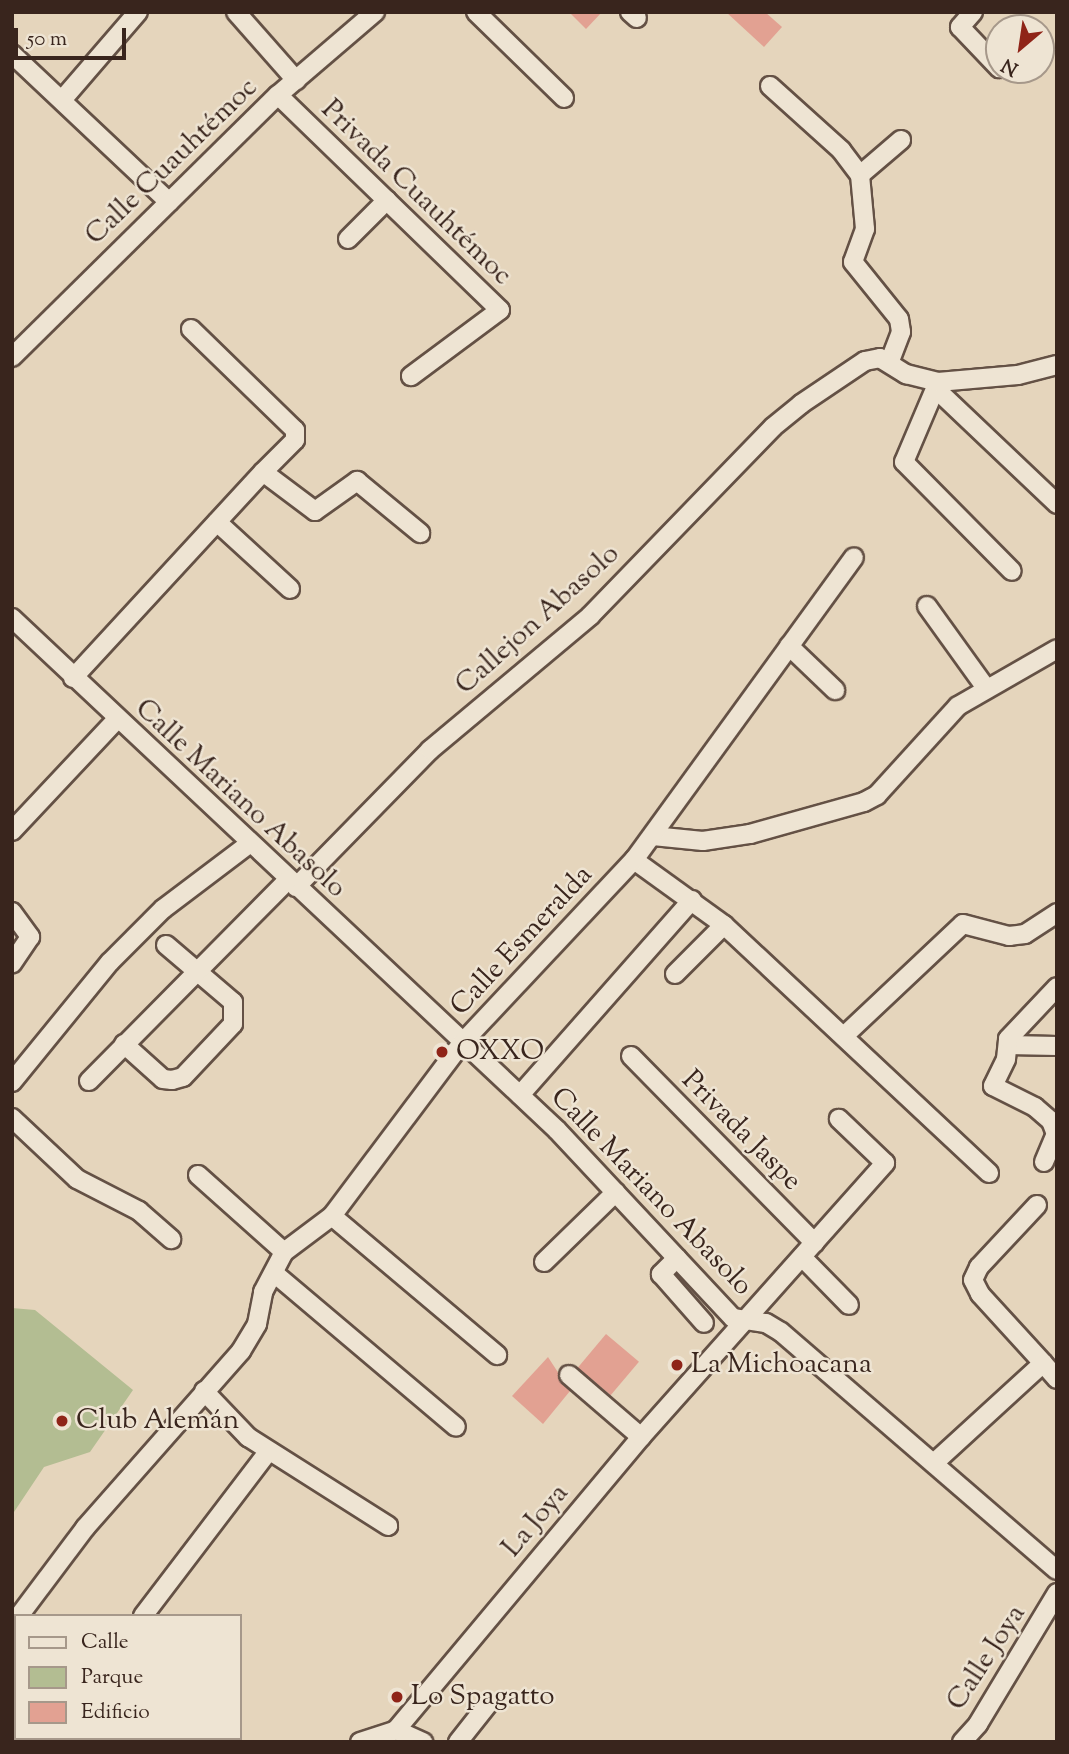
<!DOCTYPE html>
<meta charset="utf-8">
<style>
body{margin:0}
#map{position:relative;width:1069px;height:1754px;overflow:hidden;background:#e5d5bc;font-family:"Sorts Mill Goudy",serif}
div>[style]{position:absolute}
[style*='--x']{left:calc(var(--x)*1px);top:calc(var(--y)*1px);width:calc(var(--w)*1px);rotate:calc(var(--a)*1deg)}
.green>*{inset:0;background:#b3bd92}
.building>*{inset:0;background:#e2a192;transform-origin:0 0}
.roads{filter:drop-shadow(2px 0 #645145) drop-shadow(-2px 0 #645145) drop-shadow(0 2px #645145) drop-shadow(0 -2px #645145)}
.minor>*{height:18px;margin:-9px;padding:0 9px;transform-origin:9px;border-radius:9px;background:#eee4d3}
.dots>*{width:19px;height:19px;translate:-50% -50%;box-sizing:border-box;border:4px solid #eee4d3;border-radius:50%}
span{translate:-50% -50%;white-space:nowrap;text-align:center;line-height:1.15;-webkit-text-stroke:5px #eee4d3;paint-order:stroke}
.street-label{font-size:28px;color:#39251d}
.poi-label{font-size:28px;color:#39251d}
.left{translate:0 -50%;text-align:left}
.frame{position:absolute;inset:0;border:14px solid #39251d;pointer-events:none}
.legend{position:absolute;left:14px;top:1614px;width:228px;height:126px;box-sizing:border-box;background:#eee4d3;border:2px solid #a6988a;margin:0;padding:9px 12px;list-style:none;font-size:21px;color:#39251d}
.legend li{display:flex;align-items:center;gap:14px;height:35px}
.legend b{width:35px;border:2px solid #a6988a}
.north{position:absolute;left:985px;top:14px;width:70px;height:70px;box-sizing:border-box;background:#eee4d3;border:2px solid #a6988a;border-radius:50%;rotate:209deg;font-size:19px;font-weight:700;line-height:28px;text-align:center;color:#39251d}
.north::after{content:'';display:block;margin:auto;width:24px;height:32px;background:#8f2418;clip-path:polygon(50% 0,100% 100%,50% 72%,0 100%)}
.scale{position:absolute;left:14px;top:28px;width:112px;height:32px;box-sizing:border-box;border:4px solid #39251d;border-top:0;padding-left:9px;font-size:21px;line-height:24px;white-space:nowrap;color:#39251d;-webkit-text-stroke:5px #eee4d3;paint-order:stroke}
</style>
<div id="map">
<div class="green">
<i style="clip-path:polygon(12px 1308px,35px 1310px,133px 1390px,90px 1452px,44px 1467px,12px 1515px)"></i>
</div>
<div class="building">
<i style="clip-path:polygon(569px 12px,602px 12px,586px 29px)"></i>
<i style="clip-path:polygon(726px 12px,765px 12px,782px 27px,764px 47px)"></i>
<i style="left:606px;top:1334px;width:43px;height:44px;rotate:40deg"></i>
<i style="clip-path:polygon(548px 1357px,570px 1391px,543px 1424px,512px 1396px)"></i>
</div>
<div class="roads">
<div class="minor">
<i style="--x:236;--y:12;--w:91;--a:48.6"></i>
<i style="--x:476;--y:12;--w:123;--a:44.3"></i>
<i style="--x:630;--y:12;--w:9;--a:41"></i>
<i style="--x:973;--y:12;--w:20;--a:131"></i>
<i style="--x:960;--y:27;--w:57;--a:46.4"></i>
<i style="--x:12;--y:54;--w:216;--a:43.3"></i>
<i style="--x:770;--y:86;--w:96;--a:42"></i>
<i style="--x:841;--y:150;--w:31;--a:53"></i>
<i style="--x:860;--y:175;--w:54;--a:84.7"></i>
<i style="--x:865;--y:229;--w:35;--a:110"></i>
<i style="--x:853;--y:262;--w:73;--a:51.1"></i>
<i style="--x:899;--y:319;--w:13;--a:81"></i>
<i style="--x:901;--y:332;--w:31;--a:111"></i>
<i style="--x:278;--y:95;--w:309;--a:44.1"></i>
<i style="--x:500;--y:310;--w:111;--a:143.4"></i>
<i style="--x:62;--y:100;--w:116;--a:-49.2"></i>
<i style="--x:860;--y:175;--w:54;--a:-40.5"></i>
<i style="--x:348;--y:239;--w:55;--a:-45"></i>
<i style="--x:191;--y:329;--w:145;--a:44.2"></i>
<i style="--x:295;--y:430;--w:10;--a:90"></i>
<i style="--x:295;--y:440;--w:45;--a:135"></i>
<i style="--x:12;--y:357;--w:373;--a:-44.6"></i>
<i style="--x:278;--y:95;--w:128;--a:-40.6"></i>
<i style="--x:938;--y:382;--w:87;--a:113"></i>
<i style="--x:904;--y:462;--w:153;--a:45.3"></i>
<i style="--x:936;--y:389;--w:167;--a:43.5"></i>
<i style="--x:217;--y:522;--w:99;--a:42.5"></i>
<i style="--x:927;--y:606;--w:101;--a:54.3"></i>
<i style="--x:12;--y:618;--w:748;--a:43.21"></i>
<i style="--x:557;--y:1130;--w:258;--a:46.9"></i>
<i style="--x:733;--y:1318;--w:33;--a:9"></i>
<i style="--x:766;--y:1323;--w:17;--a:31"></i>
<i style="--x:781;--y:1332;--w:364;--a:40.8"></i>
<i style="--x:789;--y:646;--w:64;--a:43.7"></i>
<i style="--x:73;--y:678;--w:280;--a:-47.3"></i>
<i style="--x:263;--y:472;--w:65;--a:36.9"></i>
<i style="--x:315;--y:511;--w:52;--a:-35.5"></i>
<i style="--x:357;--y:481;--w:82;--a:39.5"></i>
<i style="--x:12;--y:831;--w:154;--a:-46.8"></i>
<i style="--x:653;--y:836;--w:50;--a:5.7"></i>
<i style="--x:703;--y:841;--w:48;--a:-8.5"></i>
<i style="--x:750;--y:834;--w:118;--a:-15.7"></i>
<i style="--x:864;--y:802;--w:15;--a:-28"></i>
<i style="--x:877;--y:795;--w:120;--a:-47.7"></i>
<i style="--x:958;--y:706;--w:114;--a:-29.9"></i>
<i style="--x:634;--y:860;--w:111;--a:35.8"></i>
<i style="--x:724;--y:925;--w:363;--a:43.1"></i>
<i style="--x:296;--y:887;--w:192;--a:-45.6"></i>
<i style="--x:430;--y:750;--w:209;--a:-39.9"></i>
<i style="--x:590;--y:616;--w:263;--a:-45.9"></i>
<i style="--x:773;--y:427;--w:36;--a:-39"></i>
<i style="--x:801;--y:404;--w:77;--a:-33.9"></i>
<i style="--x:865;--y:361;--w:15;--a:-11"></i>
<i style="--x:880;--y:358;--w:31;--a:32"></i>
<i style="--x:906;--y:374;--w:33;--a:14"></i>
<i style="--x:938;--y:382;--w:80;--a:-5"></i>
<i style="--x:1018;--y:375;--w:40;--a:-14.4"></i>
<i style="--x:12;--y:912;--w:31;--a:54"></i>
<i style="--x:30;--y:937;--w:32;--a:124"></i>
<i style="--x:675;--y:974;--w:69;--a:-45"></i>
<i style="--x:844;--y:1036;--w:163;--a:-43.3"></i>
<i style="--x:963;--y:924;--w:48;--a:14.6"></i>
<i style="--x:1009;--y:936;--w:16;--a:-7"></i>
<i style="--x:1025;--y:934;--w:38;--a:-33"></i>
<i style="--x:124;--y:1044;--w:52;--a:41.9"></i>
<i style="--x:163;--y:1079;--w:9;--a:6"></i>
<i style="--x:172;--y:1080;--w:11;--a:-15"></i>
<i style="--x:183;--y:1077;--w:73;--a:-46.7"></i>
<i style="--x:233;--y:1024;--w:22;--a:-90"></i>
<i style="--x:233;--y:1002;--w:88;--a:-139.6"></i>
<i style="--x:1008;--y:1045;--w:49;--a:1.2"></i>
<i style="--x:631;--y:1056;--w:262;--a:45.5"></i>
<i style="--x:89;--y:1081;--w:283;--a:-45.3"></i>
<i style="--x:12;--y:1082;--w:155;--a:-50.8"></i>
<i style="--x:110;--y:962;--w:75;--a:-45"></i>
<i style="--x:163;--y:909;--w:108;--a:-37.1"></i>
<i style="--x:520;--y:1095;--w:260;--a:-48.6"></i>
<i style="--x:12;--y:1118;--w:89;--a:43.2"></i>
<i style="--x:77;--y:1179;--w:70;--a:27.3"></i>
<i style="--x:139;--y:1211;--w:43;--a:41.2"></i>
<i style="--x:1044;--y:1162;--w:30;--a:-67"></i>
<i style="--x:1056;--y:1134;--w:14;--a:-111"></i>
<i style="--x:1051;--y:1121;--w:21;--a:-139"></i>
<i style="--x:1035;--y:1107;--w:47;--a:-153.4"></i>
<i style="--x:993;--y:1086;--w:30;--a:-64"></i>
<i style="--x:1006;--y:1059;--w:20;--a:-84"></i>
<i style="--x:1008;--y:1039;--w:71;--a:-46.7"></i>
<i style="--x:198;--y:1175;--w:115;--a:41.8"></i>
<i style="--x:1037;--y:1205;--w:85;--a:133.1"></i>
<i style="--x:979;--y:1267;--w:14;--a:115"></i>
<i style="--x:973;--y:1280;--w:16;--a:63"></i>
<i style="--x:980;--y:1294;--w:93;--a:47.6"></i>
<i style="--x:332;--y:1216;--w:216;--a:40.1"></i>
<i style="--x:802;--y:1257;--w:67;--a:45.6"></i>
<i style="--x:677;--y:1258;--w:23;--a:135"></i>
<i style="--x:661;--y:1274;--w:65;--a:48.7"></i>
<i style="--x:544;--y:1262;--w:100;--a:-44.2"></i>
<i style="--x:274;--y:1273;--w:238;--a:40.2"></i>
<i style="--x:569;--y:1375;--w:95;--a:40.7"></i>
<i style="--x:204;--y:1391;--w:64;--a:46.3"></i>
<i style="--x:248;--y:1437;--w:166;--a:32.4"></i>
<i style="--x:934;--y:1463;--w:148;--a:-42.5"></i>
<i style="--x:1043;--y:1363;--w:21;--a:49"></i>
<i style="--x:19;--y:1616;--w:110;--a:-53.1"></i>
<i style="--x:85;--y:1528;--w:236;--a:-48.6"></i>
<i style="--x:241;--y:1351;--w:31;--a:-59"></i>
<i style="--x:257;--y:1324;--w:33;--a:-79"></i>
<i style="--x:263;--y:1292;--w:45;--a:-62.3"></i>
<i style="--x:284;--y:1252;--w:60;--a:-36.9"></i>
<i style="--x:332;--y:1216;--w:215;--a:-53.1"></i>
<i style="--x:461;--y:1044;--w:253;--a:-46.8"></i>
<i style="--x:634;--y:860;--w:374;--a:-54"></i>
<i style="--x:143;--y:1616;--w:206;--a:-52.7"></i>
<i style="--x:396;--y:1730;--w:30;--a:24"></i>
<i style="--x:42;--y:1738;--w:4;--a:76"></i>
<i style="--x:137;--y:1738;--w:4;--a:63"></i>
<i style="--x:360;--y:1742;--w:38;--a:-18"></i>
<i style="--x:396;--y:1730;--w:382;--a:-50.1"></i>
<i style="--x:641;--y:1437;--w:367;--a:-48.3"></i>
<i style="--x:885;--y:1163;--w:64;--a:-136.3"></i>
<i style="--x:458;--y:1742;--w:48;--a:-51.7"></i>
<i style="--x:962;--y:1742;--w:24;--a:-48"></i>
<i style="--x:978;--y:1724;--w:153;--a:-58.9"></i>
</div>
</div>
<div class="dots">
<i style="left:442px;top:1052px;background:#8f2418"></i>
<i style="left:677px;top:1365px;background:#8f2418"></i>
<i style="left:62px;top:1421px;background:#8f2418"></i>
<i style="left:397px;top:1697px;background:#8f2418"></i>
</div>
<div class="street-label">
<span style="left:172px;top:162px;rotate:-44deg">Calle Cuauhtémoc</span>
<span style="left:416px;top:193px;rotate:44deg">Privada Cuauhtémoc</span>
<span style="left:538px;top:620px;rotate:-42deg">Callejon Abasolo</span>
<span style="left:240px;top:799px;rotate:43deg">Calle Mariano Abasolo</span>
<span style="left:522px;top:941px;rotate:-47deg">Calle Esmeralda</span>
<span style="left:741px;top:1131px;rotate:45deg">Privada Jaspe</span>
<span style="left:651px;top:1192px;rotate:46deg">Calle Mariano Abasolo</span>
<span style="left:536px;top:1521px;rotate:-50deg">La Joya</span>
<span style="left:987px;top:1658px;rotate:-57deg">Calle Joya</span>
</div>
<div class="poi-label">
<span class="left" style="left:456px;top:1052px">OXXO</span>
<span class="left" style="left:691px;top:1365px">La Michoacana</span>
<span class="left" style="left:76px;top:1421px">Club Alemán</span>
<span class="left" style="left:411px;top:1697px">Lo Spagatto</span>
</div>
<div class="frame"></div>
<ul class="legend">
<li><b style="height:9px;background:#eee4d3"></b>Calle</li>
<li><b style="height:19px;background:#b3bd92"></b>Parque</li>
<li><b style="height:19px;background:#e2a192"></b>Edificio</li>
</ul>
<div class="north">N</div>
<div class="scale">50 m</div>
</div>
